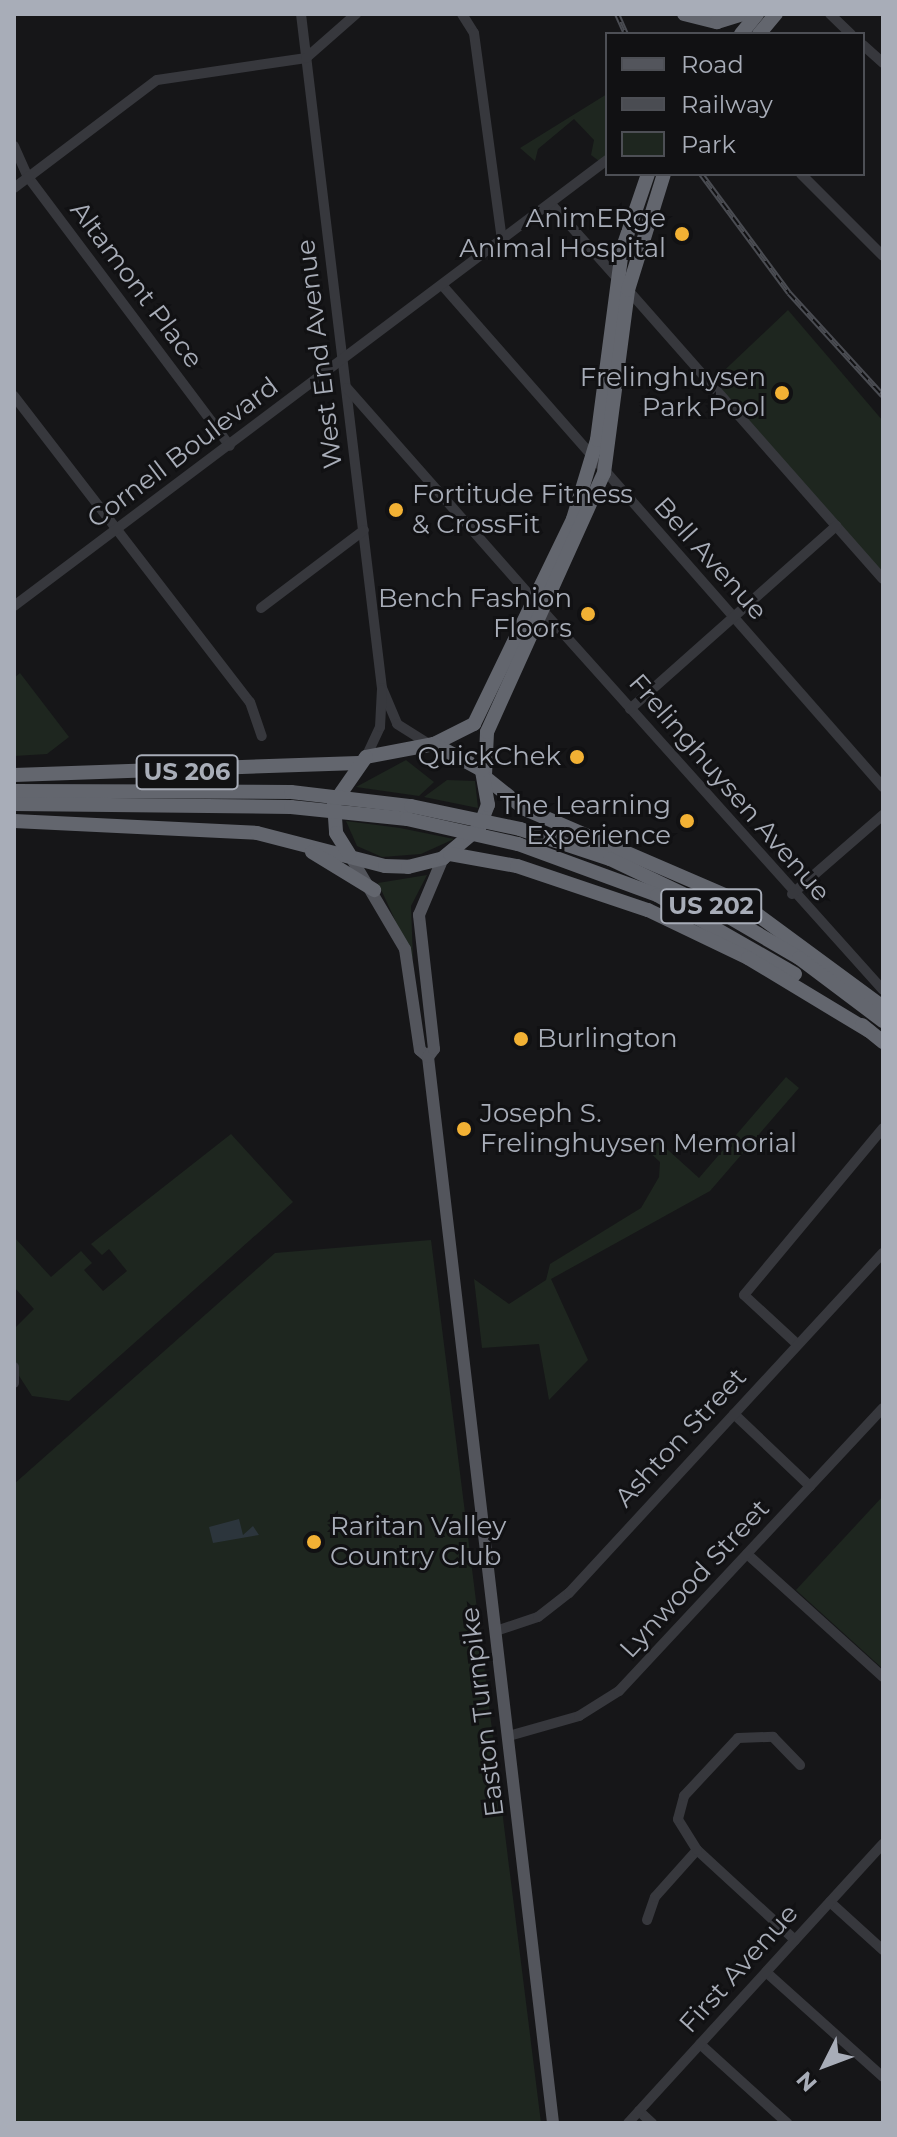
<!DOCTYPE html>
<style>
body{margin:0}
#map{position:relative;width:897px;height:2137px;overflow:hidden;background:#161618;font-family:Montserrat,sans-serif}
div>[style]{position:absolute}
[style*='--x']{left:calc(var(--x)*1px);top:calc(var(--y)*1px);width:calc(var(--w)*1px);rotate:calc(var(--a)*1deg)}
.green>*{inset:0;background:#1e261f}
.water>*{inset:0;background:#2c353c}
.minor>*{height:10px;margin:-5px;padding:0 5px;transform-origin:5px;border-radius:5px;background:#37383d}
.major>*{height:12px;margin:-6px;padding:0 6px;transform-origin:6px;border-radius:6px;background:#53555c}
.highway>*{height:14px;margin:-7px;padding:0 7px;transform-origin:7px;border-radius:7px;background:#63666e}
.rail>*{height:6px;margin-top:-3px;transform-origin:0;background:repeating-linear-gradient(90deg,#111113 0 9px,#4a4c52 0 18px);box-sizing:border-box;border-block:2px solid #4a4c52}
.highway-bridge>*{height:14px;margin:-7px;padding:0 7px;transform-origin:7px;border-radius:7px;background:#63666e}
.dots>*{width:22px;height:22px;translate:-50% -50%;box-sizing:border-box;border:4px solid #111113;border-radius:50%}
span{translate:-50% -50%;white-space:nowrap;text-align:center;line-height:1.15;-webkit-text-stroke:6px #111113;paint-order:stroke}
.shield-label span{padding:2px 6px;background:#111113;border:2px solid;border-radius:6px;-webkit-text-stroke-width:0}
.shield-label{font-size:24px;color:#a8adb8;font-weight:700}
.poi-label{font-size:26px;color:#a8adb8}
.right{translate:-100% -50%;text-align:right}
.left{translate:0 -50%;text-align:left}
.street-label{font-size:26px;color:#a8adb8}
.frame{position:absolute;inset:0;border:16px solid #a8adb8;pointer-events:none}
.legend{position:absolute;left:605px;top:32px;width:260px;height:144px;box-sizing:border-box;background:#111113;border:2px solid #4d4f55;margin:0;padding:10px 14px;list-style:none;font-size:24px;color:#a8adb8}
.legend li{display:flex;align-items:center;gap:16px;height:40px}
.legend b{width:40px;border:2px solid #4d4f55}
.north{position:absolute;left:785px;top:2025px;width:80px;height:80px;-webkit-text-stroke:6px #111113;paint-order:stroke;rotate:228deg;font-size:22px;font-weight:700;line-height:32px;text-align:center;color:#a8adb8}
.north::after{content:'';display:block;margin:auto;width:28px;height:36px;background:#a8adb8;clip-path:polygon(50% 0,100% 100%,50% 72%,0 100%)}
</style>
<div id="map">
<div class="green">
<i style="clip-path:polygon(607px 94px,607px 167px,591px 155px,594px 140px,574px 119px,538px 149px,535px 161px,520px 148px)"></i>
<i style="clip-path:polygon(788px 310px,883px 421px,883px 576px,712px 382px)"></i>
<i style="clip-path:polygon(20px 673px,69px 737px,47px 754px,14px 756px,14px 678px)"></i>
<i style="clip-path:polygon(406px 760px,434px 782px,419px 796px,356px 787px)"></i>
<i style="clip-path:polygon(447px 780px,475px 781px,478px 808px,424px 797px)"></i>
<i style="clip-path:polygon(346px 821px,400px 828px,454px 839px,421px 854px,382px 857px,357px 846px)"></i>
<i style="clip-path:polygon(427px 875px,411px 906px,413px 959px,378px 883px)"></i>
<i style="clip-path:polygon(786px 1077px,799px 1088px,710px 1191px,551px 1279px,588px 1360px,549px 1400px,539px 1344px,482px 1348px,474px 1279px,509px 1304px,546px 1280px,550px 1264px,641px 1208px,659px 1177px,660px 1162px,648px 1151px,658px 1141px,699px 1178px)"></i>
<i style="clip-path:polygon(231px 1134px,293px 1202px,69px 1401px,32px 1396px,14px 1368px,14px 1329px,34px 1309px,14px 1287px,14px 1237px,51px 1277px,81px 1251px,92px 1263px,84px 1270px,103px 1291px,127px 1271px,109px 1249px,102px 1255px,91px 1244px)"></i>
<i style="clip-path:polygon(431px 1240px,541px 2123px,14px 2123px,14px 1484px,275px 1253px)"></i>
<i style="clip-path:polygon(883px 1496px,883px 1669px,796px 1590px)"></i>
</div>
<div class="water">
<i style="clip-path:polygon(239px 1519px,243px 1535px,253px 1526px,259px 1535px,213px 1543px,209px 1527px)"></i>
</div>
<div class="minor">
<i style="--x:301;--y:14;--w:679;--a:83.15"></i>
<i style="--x:382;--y:688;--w:39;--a:67"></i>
<i style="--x:397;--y:724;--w:38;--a:32"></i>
<i style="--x:462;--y:14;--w:22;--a:58"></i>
<i style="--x:474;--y:33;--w:209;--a:82.3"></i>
<i style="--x:830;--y:14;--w:29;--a:44"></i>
<i style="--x:863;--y:45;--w:27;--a:42"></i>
<i style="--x:14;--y:146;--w:34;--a:66"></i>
<i style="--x:28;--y:177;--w:336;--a:53.1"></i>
<i style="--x:801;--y:174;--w:116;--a:45"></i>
<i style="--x:14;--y:188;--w:179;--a:-37.1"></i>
<i style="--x:157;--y:80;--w:151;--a:-8.4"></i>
<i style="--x:306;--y:58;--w:67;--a:-41.3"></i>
<i style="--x:551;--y:204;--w:98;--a:48.3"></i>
<i style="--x:442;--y:285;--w:668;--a:48.7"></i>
<i style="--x:628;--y:290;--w:385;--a:48.6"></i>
<i style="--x:347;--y:388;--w:284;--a:48.6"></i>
<i style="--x:14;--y:396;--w:386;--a:52.4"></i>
<i style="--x:250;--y:702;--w:36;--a:71"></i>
<i style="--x:14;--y:606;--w:742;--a:-36.95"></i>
<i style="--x:261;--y:608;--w:129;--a:-37.1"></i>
<i style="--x:545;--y:613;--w:506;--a:48.12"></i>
<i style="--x:630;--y:709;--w:276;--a:-41.6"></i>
<i style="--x:366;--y:757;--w:33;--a:-65"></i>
<i style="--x:380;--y:727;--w:37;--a:-87"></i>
<i style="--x:792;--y:894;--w:121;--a:-41"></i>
<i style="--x:797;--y:1344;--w:72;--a:-137.2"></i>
<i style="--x:744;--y:1295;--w:217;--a:-50.2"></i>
<i style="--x:14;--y:1367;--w:16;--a:90"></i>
<i style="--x:734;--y:1414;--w:105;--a:43.5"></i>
<i style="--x:747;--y:1554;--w:183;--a:42.1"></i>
<i style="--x:496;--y:1631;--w:44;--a:-18.4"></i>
<i style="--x:538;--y:1617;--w:39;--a:-38"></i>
<i style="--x:569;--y:1593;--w:463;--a:-47.3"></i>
<i style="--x:509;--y:1736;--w:73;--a:-15.9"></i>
<i style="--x:579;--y:1716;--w:47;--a:-32"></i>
<i style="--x:619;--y:1691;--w:387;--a:-47"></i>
<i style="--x:830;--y:1902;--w:72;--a:42.2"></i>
<i style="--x:647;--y:1920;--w:24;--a:-71"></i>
<i style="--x:655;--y:1897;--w:63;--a:-48.2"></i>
<i style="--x:795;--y:1940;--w:133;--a:-137.4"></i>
<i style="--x:697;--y:1850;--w:36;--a:-122"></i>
<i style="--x:678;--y:1819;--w:24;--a:-75"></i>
<i style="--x:684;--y:1796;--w:79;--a:-47"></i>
<i style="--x:738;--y:1738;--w:35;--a:-2"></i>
<i style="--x:773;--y:1737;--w:39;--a:46"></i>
<i style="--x:766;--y:1972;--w:157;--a:41.9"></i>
<i style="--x:700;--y:2044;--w:118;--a:42.2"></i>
<i style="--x:639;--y:2111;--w:18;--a:43"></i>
<i style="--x:628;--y:2123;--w:378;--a:-47.6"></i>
</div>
<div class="major">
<i style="--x:349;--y:854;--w:110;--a:59.5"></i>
<i style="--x:405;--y:949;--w:102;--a:81.6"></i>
<i style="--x:420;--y:1050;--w:11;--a:41"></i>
<i style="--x:428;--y:1057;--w:1073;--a:83.31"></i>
<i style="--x:428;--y:1057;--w:10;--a:-53"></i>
<i style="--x:434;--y:1049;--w:135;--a:-96.4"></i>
<i style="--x:419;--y:915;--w:62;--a:-67.2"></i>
</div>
<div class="highway">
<i style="--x:684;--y:14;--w:34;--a:14"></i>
<i style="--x:717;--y:22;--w:27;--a:-17"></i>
<i style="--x:741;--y:34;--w:26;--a:-51"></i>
<i style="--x:759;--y:34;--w:26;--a:-50"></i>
<i style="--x:434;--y:744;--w:45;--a:-26.6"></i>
<i style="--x:474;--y:724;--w:228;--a:-64.2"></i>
<i style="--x:573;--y:519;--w:83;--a:-73.1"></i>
<i style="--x:597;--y:440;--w:192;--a:-82.5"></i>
<i style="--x:622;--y:250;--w:80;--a:-71.1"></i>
<i style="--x:14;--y:775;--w:345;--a:-2"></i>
<i style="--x:485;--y:775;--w:43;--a:-87.3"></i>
<i style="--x:487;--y:732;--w:284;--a:-65.7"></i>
<i style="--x:604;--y:473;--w:185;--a:-82.5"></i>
<i style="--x:628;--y:290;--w:121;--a:-72.8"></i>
<i style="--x:486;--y:778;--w:50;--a:38.5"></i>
<i style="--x:525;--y:809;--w:233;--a:23.3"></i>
<i style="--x:739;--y:901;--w:179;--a:36.4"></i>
<i style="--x:14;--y:791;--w:277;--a:0.2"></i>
<i style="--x:14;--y:804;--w:277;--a:0.6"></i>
<i style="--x:14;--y:821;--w:243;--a:2.8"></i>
<i style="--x:257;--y:833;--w:132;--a:14.5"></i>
<i style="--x:385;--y:866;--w:23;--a:2"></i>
<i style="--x:408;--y:867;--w:36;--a:-14"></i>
<i style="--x:443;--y:858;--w:47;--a:-39.8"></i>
<i style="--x:479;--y:828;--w:25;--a:-69"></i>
<i style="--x:488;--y:805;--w:36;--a:-100"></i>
<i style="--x:482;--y:770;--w:55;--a:-151.6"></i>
<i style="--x:434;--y:744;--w:69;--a:169.2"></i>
<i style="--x:366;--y:757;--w:56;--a:124.8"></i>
<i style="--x:334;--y:803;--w:30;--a:86"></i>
<i style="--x:336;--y:833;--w:25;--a:58"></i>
<i style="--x:520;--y:829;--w:95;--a:18.4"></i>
<i style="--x:610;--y:859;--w:119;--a:25.5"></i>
<i style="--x:717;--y:910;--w:95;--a:30.3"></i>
<i style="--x:799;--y:958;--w:105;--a:36.9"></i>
<i style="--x:518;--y:844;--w:148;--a:20.1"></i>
<i style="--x:657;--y:895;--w:159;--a:29.8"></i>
<i style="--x:312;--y:852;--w:73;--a:31.5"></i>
<i style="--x:450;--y:854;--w:68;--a:10.2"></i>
<i style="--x:517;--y:866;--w:138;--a:18.6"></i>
<i style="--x:648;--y:910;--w:111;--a:25.6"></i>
<i style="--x:748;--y:958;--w:141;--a:31.1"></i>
<i style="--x:862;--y:1025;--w:27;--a:39"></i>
</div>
<div class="rail">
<i style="--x:617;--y:14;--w:22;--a:66"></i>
<i style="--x:701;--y:174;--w:148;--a:53.5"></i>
<i style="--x:789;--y:293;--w:139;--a:47.6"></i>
</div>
<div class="highway-bridge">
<i style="--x:291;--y:792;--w:121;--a:6.7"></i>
<i style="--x:411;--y:806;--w:111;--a:11.9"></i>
<i style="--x:291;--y:807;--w:117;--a:5.9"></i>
<i style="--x:407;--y:819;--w:114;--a:12.7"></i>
</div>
<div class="dots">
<i style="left:682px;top:234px;background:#f2b134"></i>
<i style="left:782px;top:393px;background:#f2b134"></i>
<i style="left:396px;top:510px;background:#f2b134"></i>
<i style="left:588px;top:614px;background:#f2b134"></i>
<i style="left:577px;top:757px;background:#f2b134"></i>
<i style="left:687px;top:821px;background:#f2b134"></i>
<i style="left:521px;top:1039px;background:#f2b134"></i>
<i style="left:464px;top:1129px;background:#f2b134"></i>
<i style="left:314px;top:1542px;background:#f2b134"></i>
</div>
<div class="shield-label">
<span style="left:187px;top:772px">US 206</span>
<span style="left:711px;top:906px">US 202</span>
</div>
<div class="poi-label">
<span class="right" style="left:666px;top:234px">AnimERge<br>Animal Hospital</span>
<span class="right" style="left:766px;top:393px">Frelinghuysen<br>Park Pool</span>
<span class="left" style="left:412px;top:510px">Fortitude Fitness<br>&amp; CrossFit</span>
<span class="right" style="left:572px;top:614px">Bench Fashion<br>Floors</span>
<span class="right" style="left:561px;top:757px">QuickChek</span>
<span class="right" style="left:671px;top:821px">The Learning<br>Experience</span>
<span class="left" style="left:537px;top:1039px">Burlington</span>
<span class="left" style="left:480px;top:1129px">Joseph S.<br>Frelinghuysen Memorial</span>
<span class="left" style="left:330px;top:1542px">Raritan Valley<br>Country Club</span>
</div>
<div class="street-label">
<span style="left:136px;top:285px;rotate:53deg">Altamont Place</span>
<span style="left:320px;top:354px;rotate:-97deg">West End Avenue</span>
<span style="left:183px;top:453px;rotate:-37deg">Cornell Boulevard</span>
<span style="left:710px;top:559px;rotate:48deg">Bell Avenue</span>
<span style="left:729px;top:788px;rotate:49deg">Frelinghuysen Avenue</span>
<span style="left:681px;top:1438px;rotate:-47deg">Ashton Street</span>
<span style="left:695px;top:1579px;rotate:-47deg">Lynwood Street</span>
<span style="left:483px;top:1712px;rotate:-97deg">Easton Turnpike</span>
<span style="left:739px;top:1969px;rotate:-48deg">First Avenue</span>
</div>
<div class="frame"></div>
<ul class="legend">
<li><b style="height:10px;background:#53555c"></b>Road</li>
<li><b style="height:10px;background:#4a4c52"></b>Railway</li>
<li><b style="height:22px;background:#1e261f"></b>Park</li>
</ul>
<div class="north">N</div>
</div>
